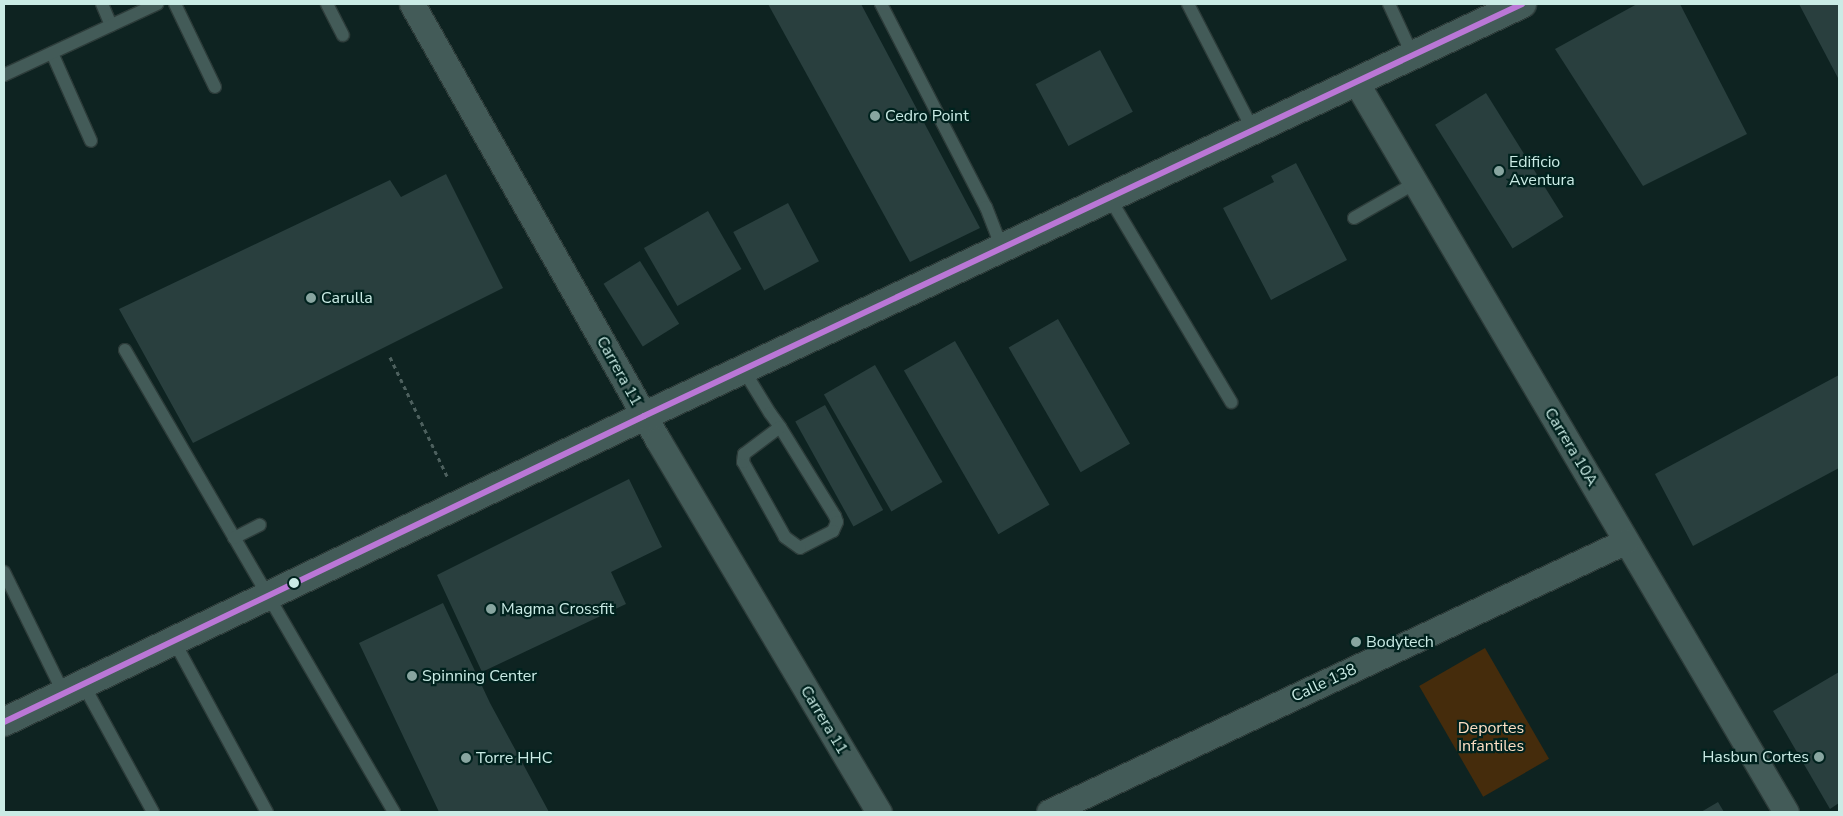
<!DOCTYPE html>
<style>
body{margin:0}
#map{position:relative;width:1843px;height:816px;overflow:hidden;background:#0e2321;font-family:"Nunito Sans",sans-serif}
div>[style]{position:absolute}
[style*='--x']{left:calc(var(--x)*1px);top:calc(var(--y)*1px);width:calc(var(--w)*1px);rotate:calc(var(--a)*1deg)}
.green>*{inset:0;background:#452c0c;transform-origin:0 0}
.building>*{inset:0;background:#293f3e;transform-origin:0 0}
.path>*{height:3px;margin-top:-1.5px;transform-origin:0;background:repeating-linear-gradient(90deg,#4d605e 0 4px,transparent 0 8px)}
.roads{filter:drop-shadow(1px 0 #2d3c3a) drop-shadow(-1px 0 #2d3c3a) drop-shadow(0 1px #2d3c3a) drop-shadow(0 -1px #2d3c3a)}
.service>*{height:12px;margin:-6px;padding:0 6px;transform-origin:6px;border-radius:6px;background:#435b58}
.minor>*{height:25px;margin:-12.5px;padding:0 12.5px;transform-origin:12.5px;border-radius:12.5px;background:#435b58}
.tertiary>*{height:28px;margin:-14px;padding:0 14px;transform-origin:14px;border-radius:14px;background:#435b58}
.bus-1>*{height:6px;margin:-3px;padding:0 3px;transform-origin:3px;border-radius:3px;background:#ba77d6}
.dots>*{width:14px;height:14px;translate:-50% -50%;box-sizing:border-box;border:2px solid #00221e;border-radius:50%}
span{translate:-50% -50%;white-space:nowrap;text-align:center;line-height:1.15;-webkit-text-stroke:4.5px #00221e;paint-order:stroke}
.poi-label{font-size:16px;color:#caebe5}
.left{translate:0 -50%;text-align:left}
.right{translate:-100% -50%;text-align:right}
.street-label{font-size:16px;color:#caebe5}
.park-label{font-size:16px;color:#fddec3}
.frame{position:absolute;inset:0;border:5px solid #caebe5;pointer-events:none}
</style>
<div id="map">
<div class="green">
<i style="left:1485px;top:648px;width:128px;height:76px;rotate:60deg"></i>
</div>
<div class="building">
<i style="clip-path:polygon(768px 4px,861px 4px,980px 228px,910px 262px)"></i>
<i style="clip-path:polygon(1637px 4px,1680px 4px,1747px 134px,1643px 186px,1555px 49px)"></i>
<i style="clip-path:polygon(1799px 4px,1839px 4px,1839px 77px,1838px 78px)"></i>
<i style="left:1100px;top:50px;width:70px;height:73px;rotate:62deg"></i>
<i style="left:1486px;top:93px;width:146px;height:60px;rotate:58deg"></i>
<i style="clip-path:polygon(1296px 163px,1347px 260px,1271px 300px,1223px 208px,1274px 182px,1271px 176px)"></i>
<i style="clip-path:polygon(446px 174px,503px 288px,193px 443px,119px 309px,390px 180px,401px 197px)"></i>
<i style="left:788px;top:203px;width:66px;height:62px;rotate:62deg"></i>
<i style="left:708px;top:211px;width:67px;height:74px;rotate:60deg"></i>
<i style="left:640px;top:261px;width:74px;height:43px;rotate:58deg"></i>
<i style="left:1058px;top:319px;width:144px;height:57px;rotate:60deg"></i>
<i style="left:955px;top:341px;width:189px;height:59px;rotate:60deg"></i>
<i style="left:875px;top:365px;width:135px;height:59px;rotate:60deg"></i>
<i style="clip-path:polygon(1839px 375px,1839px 468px,1693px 546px,1655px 474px)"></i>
<i style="left:825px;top:405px;width:120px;height:34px;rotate:61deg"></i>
<i style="clip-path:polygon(629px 479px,662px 547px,611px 572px,626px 604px,482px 672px,437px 575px)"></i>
<i style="clip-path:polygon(443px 603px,490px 703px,549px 812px,439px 812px,359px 643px)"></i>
<i style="clip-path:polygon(1839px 672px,1839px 803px,1830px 809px,1773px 711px)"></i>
<i style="clip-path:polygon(1718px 802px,1724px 812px,1701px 812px)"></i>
</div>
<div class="path">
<i style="--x:390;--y:357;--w:134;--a:64.4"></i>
</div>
<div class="roads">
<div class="service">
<i style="--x:102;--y:4;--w:23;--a:67"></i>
<i style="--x:175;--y:4;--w:92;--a:64.3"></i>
<i style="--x:327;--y:4;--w:35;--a:63"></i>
<i style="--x:881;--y:4;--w:229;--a:62.7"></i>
<i style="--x:986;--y:207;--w:44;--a:68.7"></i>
<i style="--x:1188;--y:4;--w:142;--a:62.7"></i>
<i style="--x:1389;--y:4;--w:57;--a:65.2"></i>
<i style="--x:52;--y:53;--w:96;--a:66.1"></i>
<i style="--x:4;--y:75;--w:169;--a:-24.9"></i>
<i style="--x:1109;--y:197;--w:239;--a:59.2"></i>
<i style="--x:1354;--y:218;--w:70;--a:-29.8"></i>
<i style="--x:125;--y:350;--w:535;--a:59.79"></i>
<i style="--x:743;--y:369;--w:52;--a:58.5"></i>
<i style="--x:770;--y:413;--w:17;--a:54"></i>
<i style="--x:780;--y:427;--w:105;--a:58.3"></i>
<i style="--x:835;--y:516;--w:6;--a:72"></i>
<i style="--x:837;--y:522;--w:10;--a:114"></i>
<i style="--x:833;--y:531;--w:37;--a:153"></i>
<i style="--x:800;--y:548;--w:19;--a:-144"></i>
<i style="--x:785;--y:537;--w:86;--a:-119.2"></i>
<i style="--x:743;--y:462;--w:8;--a:-83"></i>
<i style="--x:744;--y:454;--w:45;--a:-36.9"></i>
<i style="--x:234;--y:538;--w:29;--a:-27"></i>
<i style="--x:4;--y:572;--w:136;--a:63.8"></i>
<i style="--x:174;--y:641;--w:195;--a:61.5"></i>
<i style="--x:83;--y:684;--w:146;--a:61.3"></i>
</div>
<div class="minor">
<i style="--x:412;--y:4;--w:501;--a:60.57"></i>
<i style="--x:658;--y:440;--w:433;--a:59.3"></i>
<i style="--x:1356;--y:82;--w:847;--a:59.5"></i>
<i style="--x:1049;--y:812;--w:637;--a:-25.16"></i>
</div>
<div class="tertiary">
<i style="--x:4;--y:722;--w:709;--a:-25.55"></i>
<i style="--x:644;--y:416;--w:970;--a:-25.14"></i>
</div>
</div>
<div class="bus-1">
<i style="--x:4;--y:722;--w:709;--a:-25.55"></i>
<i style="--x:644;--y:416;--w:970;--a:-25.14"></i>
</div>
<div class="dots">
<i style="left:875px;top:116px;background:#88a5a0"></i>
<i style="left:1499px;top:171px;background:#88a5a0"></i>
<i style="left:311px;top:298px;background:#88a5a0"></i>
<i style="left:294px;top:583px;background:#caebe5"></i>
<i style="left:491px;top:609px;background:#88a5a0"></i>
<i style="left:1356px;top:642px;background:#88a5a0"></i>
<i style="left:412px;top:676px;background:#88a5a0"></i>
<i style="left:1819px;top:757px;background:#88a5a0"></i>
<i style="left:466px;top:758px;background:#88a5a0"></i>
</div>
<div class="poi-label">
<span class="left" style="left:885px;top:116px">Cedro Point</span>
<span class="left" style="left:1509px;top:171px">Edificio<br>Aventura</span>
<span class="left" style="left:321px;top:298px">Carulla</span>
<span class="left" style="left:501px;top:609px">Magma Crossfit</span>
<span class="left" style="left:1366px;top:642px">Bodytech</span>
<span class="left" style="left:422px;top:676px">Spinning Center</span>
<span class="right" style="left:1809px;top:757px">Hasbun Cortes</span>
<span class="left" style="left:476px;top:758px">Torre HHC</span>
</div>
<div class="street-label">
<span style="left:619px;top:371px;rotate:61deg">Carrera 11</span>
<span style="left:1571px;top:447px;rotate:59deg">Carrera 10A</span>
<span style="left:1324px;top:683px;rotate:-25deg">Calle 138</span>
<span style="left:824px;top:720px;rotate:59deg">Carrera 11</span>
</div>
<div class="park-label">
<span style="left:1491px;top:737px">Deportes<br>Infantiles</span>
</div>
<div class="frame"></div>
</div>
